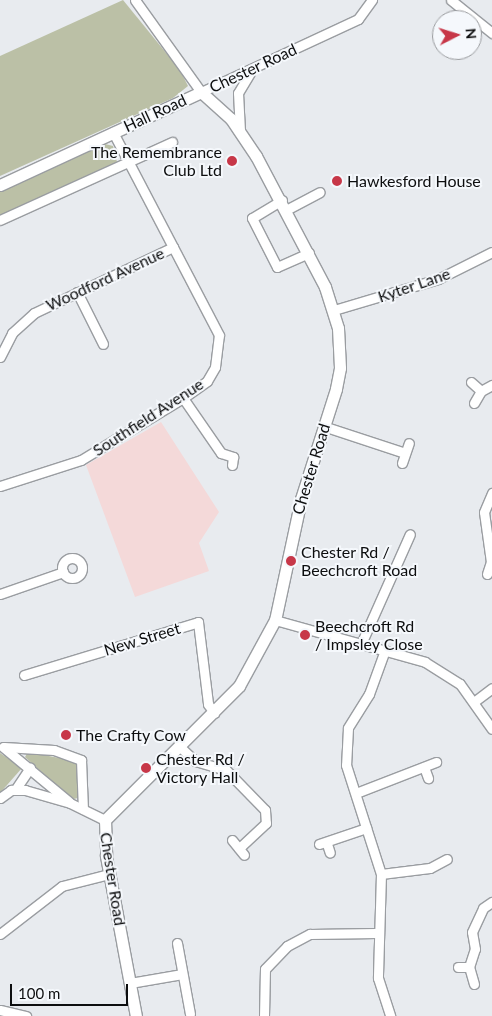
<!DOCTYPE html>
<style>
body{margin:0}
#map{position:relative;width:492px;height:1016px;overflow:hidden;background:#e8ebef;font-family:Lato,sans-serif}
div>[style]{position:absolute}
[style*='--x']{left:calc(var(--x)*1px);top:calc(var(--y)*1px);width:calc(var(--w)*1px);rotate:calc(var(--a)*1deg)}
.education>*{inset:0;background:#f4d9d9}
.green>*{inset:0;background:#bbc0a6}
.roads{filter:drop-shadow(1px 0 #9a9da1) drop-shadow(-1px 0 #9a9da1) drop-shadow(0 1px #9a9da1) drop-shadow(0 -1px #9a9da1)}
.minor>*{height:9px;margin:-4.5px;padding:0 4.5px;transform-origin:4.5px;border-radius:4.5px;background:#fff}
.minor>.ring{margin:-4.5px;padding:0;box-sizing:content-box;background:none;border:9px solid #fff;border-radius:50%}
.major>*{height:11px;margin:-5.5px;padding:0 5.5px;transform-origin:5.5px;border-radius:5.5px;background:#fff}
.dots>*{width:14px;height:14px;translate:-50% -50%;box-sizing:border-box;border:2px solid #f5f8fc;border-radius:50%}
span{translate:-50% -50%;white-space:nowrap;text-align:center;line-height:1.15;-webkit-text-stroke:4px #f5f8fc;paint-order:stroke}
.street-label{font-size:16px;color:#0d0e0f}
.poi-label{font-size:16px;color:#0d0e0f}
.right{translate:-100% -50%;text-align:right}
.left{translate:0 -50%;text-align:left}
.north{position:absolute;left:432px;top:10px;width:50px;height:50px;box-sizing:border-box;background:#f5f8fc;border:1px solid #989a9d;border-radius:50%;rotate:85deg;font-size:14px;font-weight:700;line-height:20px;text-align:center;color:#0d0e0f}
.north::after{content:'';display:block;margin:auto;width:18px;height:22px;background:#c73748;clip-path:polygon(50% 0,100% 100%,50% 72%,0 100%)}
.scale{position:absolute;left:10px;top:984px;width:118px;height:22px;box-sizing:border-box;border:2px solid #0d0e0f;border-top:0;padding-left:6px;font-size:15px;line-height:18px;white-space:nowrap;color:#0d0e0f;-webkit-text-stroke:4px #f5f8fc;paint-order:stroke}
</style>
<div id="map">
<div class="education">
<i style="clip-path:polygon(161px 422px,219px 512px,199px 543px,209px 571px,135px 597px,86px 465px)"></i>
</div>
<div class="green">
<i style="clip-path:polygon(123px 0,180px 70px,188px 86px,173px 98px,0 176px,0 56px)"></i>
<i style="clip-path:polygon(105px 144px,113px 146px,117px 162px,0 216px,0 191px)"></i>
<i style="clip-path:polygon(28px 752px,75px 761px,80px 770px,81px 797px,74px 799px,49px 779px,25px 757px)"></i>
<i style="clip-path:polygon(0 753px,22px 768px,0 793px)"></i>
</div>
<div class="roads">
<div class="minor">
<i style="--x:135;--y:0;--w:113;--a:54.3"></i>
<i style="--x:201;--y:92;--w:173;--a:-24.9"></i>
<i style="--x:358;--y:19;--w:24;--a:-54"></i>
<i style="--x:451;--y:0;--w:53;--a:38.8"></i>
<i style="--x:240;--y:131;--w:38;--a:-93"></i>
<i style="--x:238;--y:93;--w:23;--a:-59"></i>
<i style="--x:282;--y:200;--w:35;--a:149"></i>
<i style="--x:252;--y:218;--w:55;--a:63"></i>
<i style="--x:277;--y:267;--w:35;--a:-24"></i>
<i style="--x:286;--y:210;--w:38;--a:-28"></i>
<i style="--x:0;--y:220;--w:189;--a:-24.4"></i>
<i style="--x:77;--y:292;--w:58;--a:63.4"></i>
<i style="--x:334;--y:310;--w:109;--a:-16.6"></i>
<i style="--x:438;--y:279;--w:60;--a:-26.6"></i>
<i style="--x:0;--y:357;--w:27;--a:-63"></i>
<i style="--x:12;--y:333;--w:30;--a:-42"></i>
<i style="--x:34;--y:313;--w:154;--a:-25.4"></i>
<i style="--x:471;--y:382;--w:13;--a:42"></i>
<i style="--x:183;--y:398;--w:67;--a:55.4"></i>
<i style="--x:221;--y:453;--w:13;--a:18"></i>
<i style="--x:233;--y:457;--w:8;--a:97"></i>
<i style="--x:474;--y:403;--w:14;--a:-60"></i>
<i style="--x:481;--y:391;--w:13;--a:-29"></i>
<i style="--x:323;--y:426;--w:86;--a:18.2"></i>
<i style="--x:402;--y:463;--w:21;--a:-71"></i>
<i style="--x:0;--y:486;--w:85;--a:-17.8"></i>
<i style="--x:81;--y:460;--w:119;--a:-31.3"></i>
<i style="--x:183;--y:398;--w:29;--a:-35"></i>
<i style="--x:207;--y:381;--w:16;--a:-60"></i>
<i style="--x:215;--y:367;--w:32;--a:-83"></i>
<i style="--x:219;--y:335;--w:229;--a:-117.6"></i>
<i class="ring" style="left:62px;top:558px;width:11px;height:11px"></i>
<i style="--x:487;--y:574;--w:13;--a:-72"></i>
<i style="--x:491;--y:562;--w:50;--a:-98"></i>
<i style="--x:484;--y:512;--w:21;--a:-67"></i>
<i style="--x:0;--y:594;--w:67;--a:-19.2"></i>
<i style="--x:275;--y:620;--w:156;--a:15.6"></i>
<i style="--x:425;--y:662;--w:41;--a:32.2"></i>
<i style="--x:460;--y:684;--w:55;--a:54.6"></i>
<i style="--x:361;--y:644;--w:120;--a:-66"></i>
<i style="--x:385;--y:650;--w:47;--a:110"></i>
<i style="--x:369;--y:694;--w:40;--a:122"></i>
<i style="--x:348;--y:728;--w:37;--a:93"></i>
<i style="--x:346;--y:765;--w:114;--a:72.2"></i>
<i style="--x:381;--y:874;--w:104;--a:91.7"></i>
<i style="--x:378;--y:978;--w:40;--a:72"></i>
<i style="--x:24;--y:675;--w:182;--a:-16.9"></i>
<i style="--x:198;--y:622;--w:83;--a:83"></i>
<i style="--x:208;--y:704;--w:11;--a:56"></i>
<i style="--x:475;--y:701;--w:21;--a:-37"></i>
<i style="--x:179;--y:746;--w:22;--a:43"></i>
<i style="--x:195;--y:761;--w:32;--a:16"></i>
<i style="--x:226;--y:770;--w:56;--a:45.7"></i>
<i style="--x:265;--y:810;--w:13;--a:86"></i>
<i style="--x:266;--y:823;--w:37;--a:137"></i>
<i style="--x:3;--y:747;--w:85;--a:39.7"></i>
<i style="--x:4;--y:747;--w:50;--a:3.4"></i>
<i style="--x:54;--y:750;--w:29;--a:20"></i>
<i style="--x:81;--y:760;--w:49;--a:87.7"></i>
<i style="--x:424;--y:767;--w:12;--a:70"></i>
<i style="--x:15;--y:790;--w:27;--a:-56"></i>
<i style="--x:356;--y:793;--w:86;--a:-21.2"></i>
<i style="--x:0;--y:798;--w:14;--a:-36"></i>
<i style="--x:11;--y:790;--w:14;--a:0"></i>
<i style="--x:25;--y:790;--w:47;--a:16.1"></i>
<i style="--x:70;--y:803;--w:39;--a:26"></i>
<i style="--x:232;--y:840;--w:19;--a:51"></i>
<i style="--x:319;--y:844;--w:50;--a:-18.8"></i>
<i style="--x:327;--y:844;--w:9;--a:72"></i>
<i style="--x:381;--y:874;--w:49;--a:-7"></i>
<i style="--x:430;--y:868;--w:19;--a:-28"></i>
<i style="--x:0;--y:934;--w:78;--a:-37.7"></i>
<i style="--x:62;--y:886;--w:49;--a:-14.3"></i>
<i style="--x:177;--y:943;--w:72;--a:79.6"></i>
<i style="--x:458;--y:967;--w:11;--a:0"></i>
<i style="--x:130;--y:983;--w:53;--a:-9.8"></i>
<i style="--x:474;--y:984;--w:18;--a:-106"></i>
<i style="--x:469;--y:967;--w:19;--a:-72"></i>
<i style="--x:475;--y:949;--w:17;--a:-100"></i>
<i style="--x:472;--y:932;--w:26;--a:-65"></i>
<i style="--x:483;--y:908;--w:11;--a:-34"></i>
<i style="--x:0;--y:1010;--w:27;--a:13"></i>
<i style="--x:264;--y:1016;--w:47;--a:-88.8"></i>
<i style="--x:265;--y:969;--w:32;--a:-46"></i>
<i style="--x:287;--y:946;--w:26;--a:-28"></i>
<i style="--x:310;--y:934;--w:66;--a:-0.9"></i>
</div>
<div class="major">
<i style="--x:0;--y:185;--w:221;--a:-24.8"></i>
<i style="--x:201;--y:92;--w:40;--a:42"></i>
<i style="--x:231;--y:119;--w:45;--a:56"></i>
<i style="--x:256;--y:156;--w:148;--a:62.2"></i>
<i style="--x:325;--y:287;--w:43;--a:72.4"></i>
<i style="--x:338;--y:328;--w:40;--a:87.1"></i>
<i style="--x:340;--y:368;--w:21;--a:101"></i>
<i style="--x:336;--y:389;--w:115;--a:107.7"></i>
<i style="--x:301;--y:499;--w:124;--a:102.1"></i>
<i style="--x:275;--y:620;--w:75;--a:118.6"></i>
<i style="--x:239;--y:686;--w:190;--a:135"></i>
<i style="--x:105;--y:820;--w:36;--a:88"></i>
<i style="--x:106;--y:856;--w:163;--a:79.4"></i>
</div>
</div>
<div class="dots">
<i style="left:232px;top:161px;background:#c73748"></i>
<i style="left:337px;top:181px;background:#c73748"></i>
<i style="left:291px;top:561px;background:#c73748"></i>
<i style="left:305px;top:635px;background:#c73748"></i>
<i style="left:66px;top:735px;background:#c73748"></i>
<i style="left:146px;top:768px;background:#c73748"></i>
</div>
<div class="street-label">
<span style="left:253px;top:68px;rotate:-25deg">Chester Road</span>
<span style="left:155px;top:113px;rotate:-25deg">Hall Road</span>
<span style="left:105px;top:279px;rotate:-25deg">Woodford Avenue</span>
<span style="left:414px;top:285px;rotate:-19deg">Kyter Lane</span>
<span style="left:148px;top:417px;rotate:-33deg">Southfield Avenue</span>
<span style="left:311px;top:469px;rotate:-73deg">Chester Road</span>
<span style="left:142px;top:639px;rotate:-17deg">New Street</span>
<span style="left:113px;top:879px;rotate:81deg">Chester Road</span>
</div>
<div class="poi-label">
<span class="right" style="left:222px;top:161px">The Remembrance<br>Club Ltd</span>
<span class="left" style="left:347px;top:181px">Hawkesford House</span>
<span class="left" style="left:301px;top:561px">Chester Rd /<br>Beechcroft Road</span>
<span class="left" style="left:315px;top:635px">Beechcroft Rd<br>/ Impsley Close</span>
<span class="left" style="left:76px;top:735px">The Crafty Cow</span>
<span class="left" style="left:156px;top:768px">Chester Rd /<br>Victory Hall</span>
</div>
<div class="north">N</div>
<div class="scale">100 m</div>
</div>
